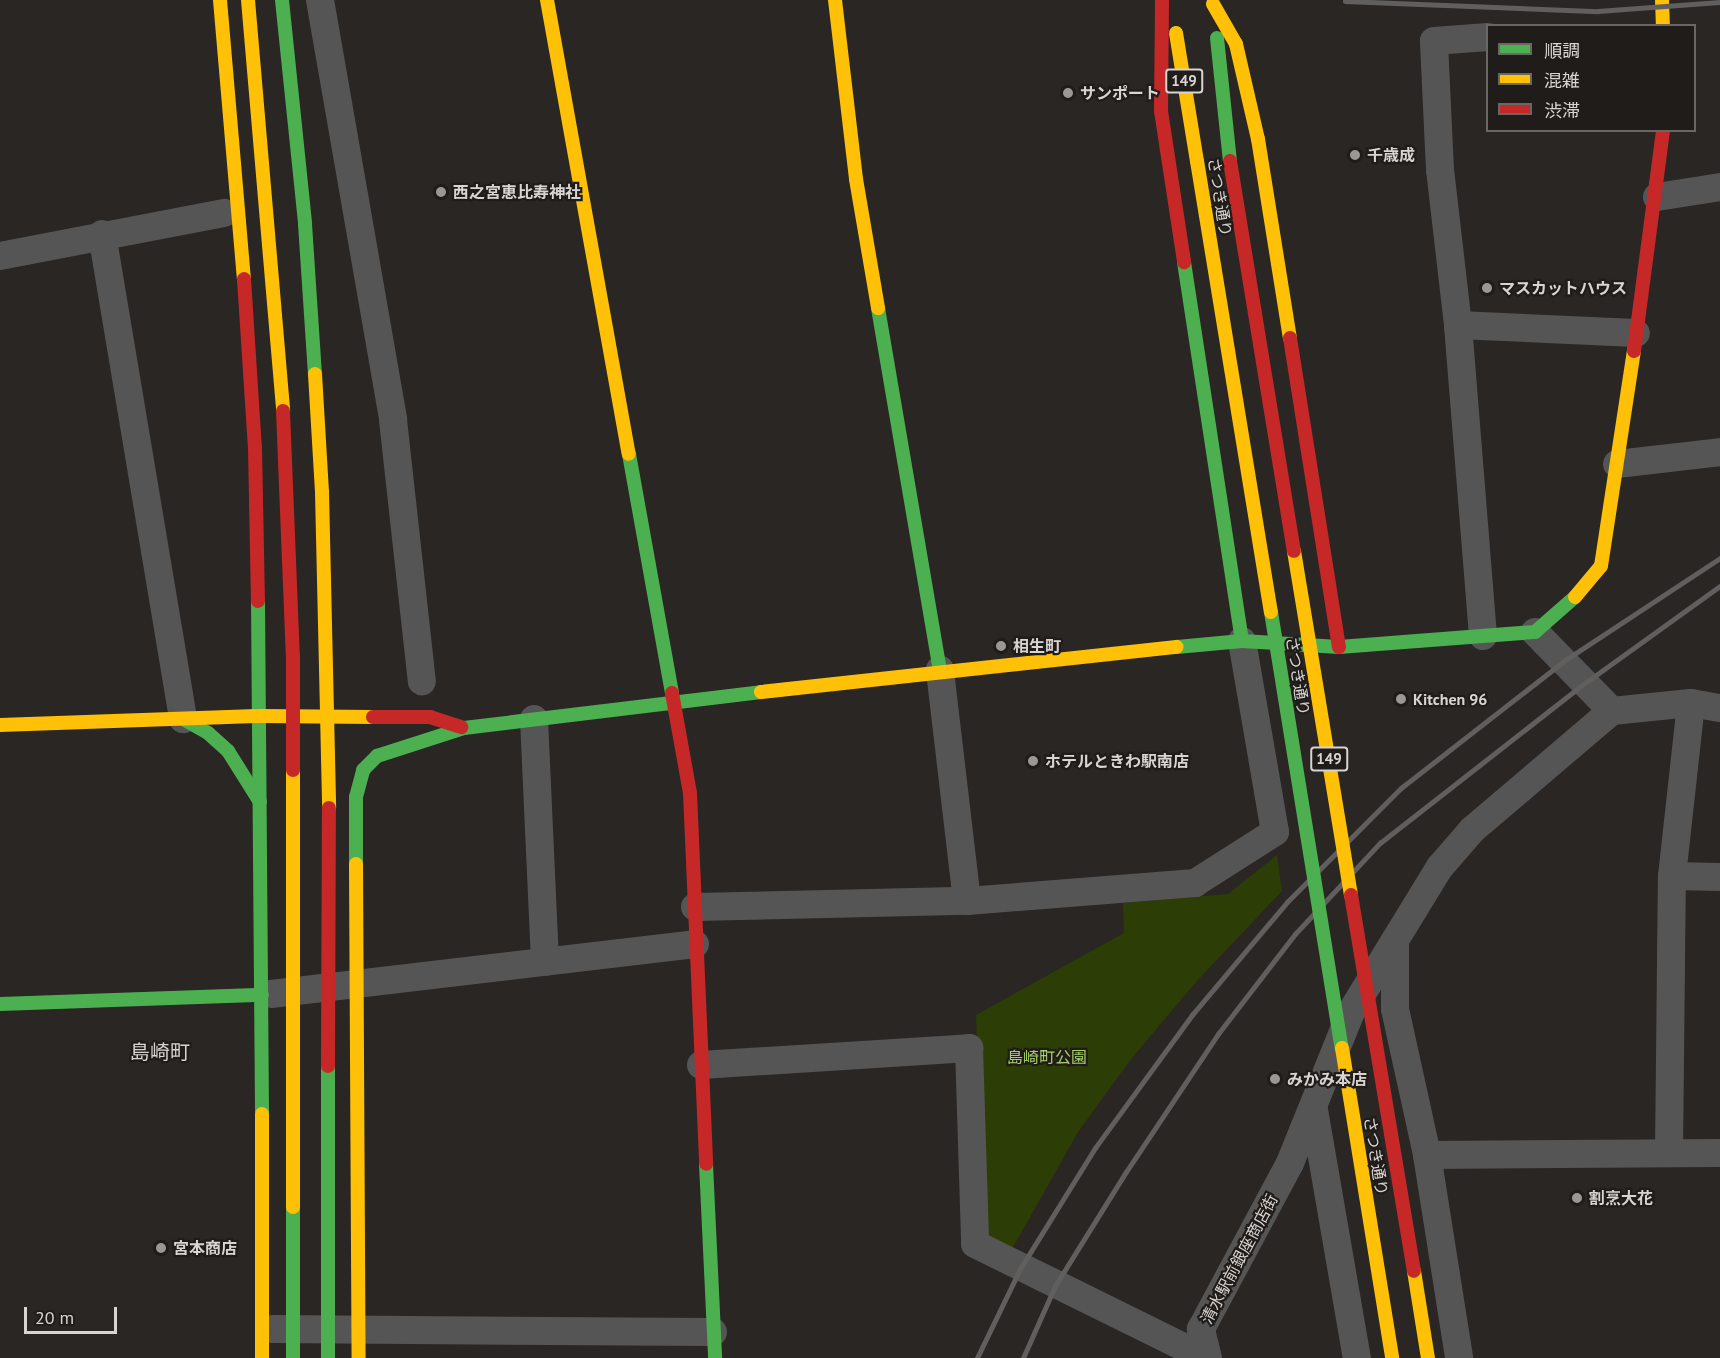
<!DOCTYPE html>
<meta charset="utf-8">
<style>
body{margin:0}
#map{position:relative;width:1720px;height:1358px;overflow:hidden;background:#292624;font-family:"PT Sans","Noto Sans JP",sans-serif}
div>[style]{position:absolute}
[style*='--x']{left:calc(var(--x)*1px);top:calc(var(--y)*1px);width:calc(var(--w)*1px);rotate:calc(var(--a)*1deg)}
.green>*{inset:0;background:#2c3e05}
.street>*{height:28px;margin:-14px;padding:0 14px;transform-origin:14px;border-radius:14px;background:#565555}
.fast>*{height:14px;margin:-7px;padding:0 7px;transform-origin:7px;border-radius:7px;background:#4caf50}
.slow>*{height:14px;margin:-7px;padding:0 7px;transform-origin:7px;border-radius:7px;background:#ffc107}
.jam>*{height:14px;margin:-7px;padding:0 7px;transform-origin:7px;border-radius:7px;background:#c62828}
.rail>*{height:4.5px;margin:-2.25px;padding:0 2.25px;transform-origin:2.25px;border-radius:2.25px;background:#605f5e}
.fast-bridge>*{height:14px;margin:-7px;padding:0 7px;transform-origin:7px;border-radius:7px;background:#4caf50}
.slow-bridge>*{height:14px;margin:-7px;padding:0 7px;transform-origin:7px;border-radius:7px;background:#ffc107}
.jam-bridge>*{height:14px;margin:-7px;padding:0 7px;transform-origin:7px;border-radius:7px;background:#c62828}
.dots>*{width:16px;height:16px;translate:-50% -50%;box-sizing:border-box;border:3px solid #201c19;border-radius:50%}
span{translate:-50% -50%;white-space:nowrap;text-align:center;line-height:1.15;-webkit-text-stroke:4.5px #201c19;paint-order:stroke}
.shield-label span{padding:2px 4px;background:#201c19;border:2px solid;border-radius:4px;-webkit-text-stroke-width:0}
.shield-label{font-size:15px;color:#d7d4d2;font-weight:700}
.poi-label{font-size:16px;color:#d7d4d2;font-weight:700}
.left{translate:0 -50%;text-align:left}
.street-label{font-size:16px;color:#d7d4d2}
.park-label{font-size:16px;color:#a7d06b}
.quarter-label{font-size:20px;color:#d7d4d2}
.legend{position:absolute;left:1486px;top:24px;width:210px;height:108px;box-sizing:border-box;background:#201c19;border:2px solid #696663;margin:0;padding:8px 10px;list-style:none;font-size:18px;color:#d7d4d2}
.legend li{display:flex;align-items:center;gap:12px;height:30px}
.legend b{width:30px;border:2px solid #696663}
.scale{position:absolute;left:24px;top:1307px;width:93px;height:27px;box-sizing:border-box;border:3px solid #d7d4d2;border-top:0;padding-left:8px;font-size:18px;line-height:21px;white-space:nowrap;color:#d7d4d2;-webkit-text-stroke:4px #201c19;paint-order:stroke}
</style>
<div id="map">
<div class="green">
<i style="clip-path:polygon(1277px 855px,1282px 891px,1196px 982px,1131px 1059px,1078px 1132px,1012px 1249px,985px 1239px,976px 1015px,1124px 933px,1123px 903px,1228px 894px)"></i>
</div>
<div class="street">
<i style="--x:320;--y:0;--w:426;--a:80.1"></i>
<i style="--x:393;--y:420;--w:263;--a:83.7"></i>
<i style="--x:1657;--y:197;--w:64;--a:-9"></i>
<i style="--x:102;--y:234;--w:492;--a:80.5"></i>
<i style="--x:0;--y:256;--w:228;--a:-10.9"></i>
<i style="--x:1458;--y:325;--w:178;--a:2.6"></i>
<i style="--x:1617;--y:464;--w:104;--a:-6.6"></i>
<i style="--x:1535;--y:632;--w:110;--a:45.7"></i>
<i style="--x:1483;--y:636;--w:312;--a:-94.6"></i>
<i style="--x:1458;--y:325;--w:156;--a:-96.6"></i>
<i style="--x:1440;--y:170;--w:129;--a:-92.7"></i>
<i style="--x:1434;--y:41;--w:54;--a:-4.2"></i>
<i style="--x:1612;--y:711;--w:79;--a:-5.8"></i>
<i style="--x:1691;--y:703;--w:29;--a:10"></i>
<i style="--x:534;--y:719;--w:243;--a:87.4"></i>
<i style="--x:1672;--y:876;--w:48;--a:1.2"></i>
<i style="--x:967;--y:901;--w:229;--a:-4.5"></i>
<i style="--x:1195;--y:883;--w:95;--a:-32.5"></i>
<i style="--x:1275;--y:832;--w:194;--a:-99.8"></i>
<i style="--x:695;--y:907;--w:272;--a:-1.3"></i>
<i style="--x:967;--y:901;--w:233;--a:-96.7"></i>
<i style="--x:1395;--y:946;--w:63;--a:90"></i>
<i style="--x:1395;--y:1009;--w:149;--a:77.6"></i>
<i style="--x:1427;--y:1155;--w:206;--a:81"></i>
<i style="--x:271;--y:994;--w:427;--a:-6.7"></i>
<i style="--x:701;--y:1065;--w:269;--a:-3.6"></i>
<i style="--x:969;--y:1048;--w:196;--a:88.2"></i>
<i style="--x:975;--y:1244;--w:237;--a:26.3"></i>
<i style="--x:1314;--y:1110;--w:252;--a:80.2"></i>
<i style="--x:1669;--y:1153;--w:277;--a:-89.4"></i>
<i style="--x:1672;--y:876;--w:174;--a:-83.7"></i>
<i style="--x:1427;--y:1155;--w:293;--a:-0.4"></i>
<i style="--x:272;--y:1329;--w:441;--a:0.4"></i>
<i style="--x:1208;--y:1358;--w:30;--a:-104"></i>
<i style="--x:1201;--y:1329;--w:188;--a:-61.8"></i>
<i style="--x:1290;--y:1163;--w:163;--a:-68"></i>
<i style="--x:1351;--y:1012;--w:170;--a:-58.5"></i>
<i style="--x:1440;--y:867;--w:49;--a:-49.1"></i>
<i style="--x:1472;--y:830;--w:184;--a:-40.4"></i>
</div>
<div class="fast">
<i style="--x:1217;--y:38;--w:124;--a:84"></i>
<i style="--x:1184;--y:262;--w:383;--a:81.3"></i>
<i style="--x:878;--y:308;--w:367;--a:80.3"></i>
<i style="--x:629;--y:454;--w:243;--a:79.8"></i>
<i style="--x:258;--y:601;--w:513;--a:89.55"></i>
<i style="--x:1177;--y:647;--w:65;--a:-5.3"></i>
<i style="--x:1242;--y:641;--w:97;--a:3.5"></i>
<i style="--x:1339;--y:647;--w:197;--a:-4.4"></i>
<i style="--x:1535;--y:632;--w:53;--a:-41.2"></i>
<i style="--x:183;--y:719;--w:29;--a:29"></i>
<i style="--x:208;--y:733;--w:27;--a:42"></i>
<i style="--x:228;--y:751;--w:60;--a:57.9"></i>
<i style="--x:356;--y:864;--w:67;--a:-90"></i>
<i style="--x:356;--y:797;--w:28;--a:-75"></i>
<i style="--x:363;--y:770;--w:20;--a:-45"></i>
<i style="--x:377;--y:756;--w:91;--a:-17.8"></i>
<i style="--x:464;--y:728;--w:299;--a:-6.9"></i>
<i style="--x:0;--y:1004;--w:262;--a:-2"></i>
<i style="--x:706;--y:1164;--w:194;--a:87.3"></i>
</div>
<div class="slow">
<i style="--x:220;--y:0;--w:280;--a:85.1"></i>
<i style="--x:547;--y:0;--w:461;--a:79.8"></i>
<i style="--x:835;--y:0;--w:180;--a:83.3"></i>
<i style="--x:856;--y:179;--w:131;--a:80.3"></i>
<i style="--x:1662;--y:0;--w:26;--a:88"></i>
<i style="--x:1213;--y:4;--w:46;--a:60.1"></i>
<i style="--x:1236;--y:44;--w:98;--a:77"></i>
<i style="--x:1258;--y:139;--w:202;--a:80.9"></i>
<i style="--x:1176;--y:33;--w:130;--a:80.7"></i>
<i style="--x:1575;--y:597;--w:40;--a:-50"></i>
<i style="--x:1601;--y:566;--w:218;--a:-81.3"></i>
<i style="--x:761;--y:692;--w:418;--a:-6.2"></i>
<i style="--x:0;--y:725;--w:261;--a:-2"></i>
<i style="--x:261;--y:716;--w:112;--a:0.5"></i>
<i style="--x:356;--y:864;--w:494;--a:89.7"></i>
<i style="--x:262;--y:1114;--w:244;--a:90"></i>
</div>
<div class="jam">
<i style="--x:1162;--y:0;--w:111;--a:90.5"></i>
<i style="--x:1161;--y:111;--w:153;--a:81.3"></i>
<i style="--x:244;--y:279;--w:168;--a:86.3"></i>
<i style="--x:255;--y:447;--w:154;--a:88.9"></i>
<i style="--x:1290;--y:338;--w:313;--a:81"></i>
<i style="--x:1634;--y:351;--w:223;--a:-82.5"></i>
<i style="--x:672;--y:693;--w:102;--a:79.8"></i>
<i style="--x:690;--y:793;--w:371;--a:87.5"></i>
<i style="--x:373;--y:717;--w:57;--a:0"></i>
<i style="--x:430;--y:717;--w:33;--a:18"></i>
</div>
<div class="rail">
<i style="--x:1345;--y:1;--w:253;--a:2.3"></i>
<i style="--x:1598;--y:11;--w:122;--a:-4.2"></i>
<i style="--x:977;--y:1358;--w:99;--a:-64.2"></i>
<i style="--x:1020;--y:1269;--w:142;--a:-58.2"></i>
<i style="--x:1095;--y:1148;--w:165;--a:-53.9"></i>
<i style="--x:1192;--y:1015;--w:148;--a:-49.9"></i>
<i style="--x:1287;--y:902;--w:161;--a:-45"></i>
<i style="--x:1401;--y:788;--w:207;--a:-37.9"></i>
<i style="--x:1564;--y:661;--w:187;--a:-33.4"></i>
<i style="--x:1023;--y:1358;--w:79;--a:-66"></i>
<i style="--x:1055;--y:1286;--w:134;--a:-58.1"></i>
<i style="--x:1126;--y:1172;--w:166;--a:-56.3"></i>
<i style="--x:1218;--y:1034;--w:126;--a:-52.4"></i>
<i style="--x:1295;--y:934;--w:125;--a:-47"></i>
<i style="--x:1380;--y:843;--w:260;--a:-38"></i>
<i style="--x:1585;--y:683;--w:166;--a:-35.7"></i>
</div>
<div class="fast-bridge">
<i style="--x:282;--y:0;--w:225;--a:84.1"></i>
<i style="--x:305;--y:224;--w:150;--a:86.2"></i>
<i style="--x:1271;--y:612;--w:442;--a:80.8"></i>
<i style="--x:293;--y:1207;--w:151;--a:90"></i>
<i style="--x:328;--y:1358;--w:292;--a:-90"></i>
</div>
<div class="slow-bridge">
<i style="--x:248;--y:0;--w:412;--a:85.1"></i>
<i style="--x:1197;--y:161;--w:457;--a:80.7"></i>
<i style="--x:315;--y:374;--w:118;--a:86.6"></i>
<i style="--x:322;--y:492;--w:316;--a:88.7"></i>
<i style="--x:1294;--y:551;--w:349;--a:80.6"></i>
<i style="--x:293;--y:770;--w:437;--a:90"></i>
<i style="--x:1342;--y:1048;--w:314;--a:80.8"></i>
<i style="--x:1414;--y:1271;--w:88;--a:80.9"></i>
</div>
<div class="jam-bridge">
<i style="--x:1230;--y:161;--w:395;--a:80.7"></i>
<i style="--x:283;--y:411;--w:245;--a:87.7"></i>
<i style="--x:293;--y:656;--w:114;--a:90"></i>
<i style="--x:1351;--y:895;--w:381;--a:80.5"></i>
<i style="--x:328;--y:1066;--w:258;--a:-89.8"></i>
</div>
<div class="dots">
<i style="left:1068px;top:93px;background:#9a9795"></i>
<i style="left:1355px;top:155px;background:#9a9795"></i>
<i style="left:441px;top:192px;background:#9a9795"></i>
<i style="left:1487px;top:288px;background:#9a9795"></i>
<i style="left:1001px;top:646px;background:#9a9795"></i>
<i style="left:1401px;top:699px;background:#9a9795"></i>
<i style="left:1033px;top:761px;background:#9a9795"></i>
<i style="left:1275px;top:1079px;background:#9a9795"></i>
<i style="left:1577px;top:1198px;background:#9a9795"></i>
<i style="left:161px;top:1248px;background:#9a9795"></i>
</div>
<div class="shield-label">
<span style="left:1184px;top:81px">149</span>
<span style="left:1329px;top:759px">149</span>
</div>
<div class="poi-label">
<span class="left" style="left:1080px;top:93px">サンポート</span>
<span class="left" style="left:1367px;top:155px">千歳成</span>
<span class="left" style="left:453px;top:192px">西之宮恵比寿神社</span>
<span class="left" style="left:1499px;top:288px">マスカットハウス</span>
<span class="left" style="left:1013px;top:646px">相生町</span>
<span class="left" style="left:1413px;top:699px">Kitchen 96</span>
<span class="left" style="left:1045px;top:761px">ホテルときわ駅南店</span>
<span class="left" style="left:1287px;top:1079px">みかみ本店</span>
<span class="left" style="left:1589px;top:1198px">割烹大花</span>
<span class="left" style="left:173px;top:1248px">宮本商店</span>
</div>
<div class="street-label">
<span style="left:1220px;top:197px;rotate:81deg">さつき通り</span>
<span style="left:1298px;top:676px;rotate:81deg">さつき通り</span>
<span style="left:1376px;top:1156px;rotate:81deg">さつき通り</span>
<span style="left:1239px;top:1259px;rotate:-62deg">清水駅前銀座商店街</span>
</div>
<div class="park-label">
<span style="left:1047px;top:1057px">島崎町公園</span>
</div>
<div class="quarter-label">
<span style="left:160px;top:1052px">島崎町</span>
</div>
<ul class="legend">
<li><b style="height:8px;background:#4caf50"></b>順調</li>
<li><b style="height:8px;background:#ffc107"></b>混雑</li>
<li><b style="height:8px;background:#c62828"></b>渋滞</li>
</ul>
<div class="scale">20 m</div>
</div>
